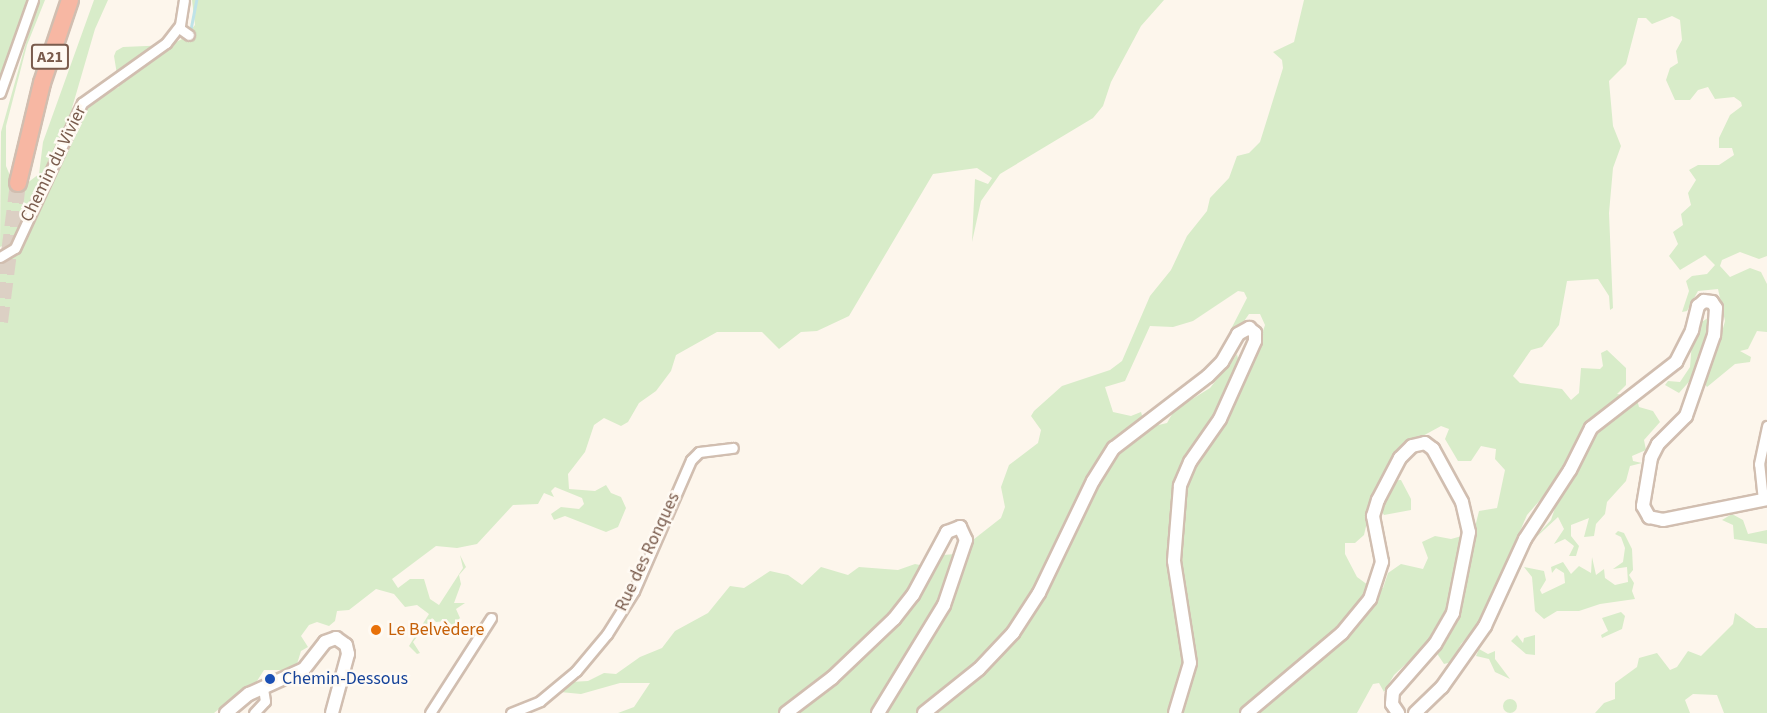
<!DOCTYPE html>
<meta charset="utf-8">
<style>
body{margin:0}
#map{position:relative;width:1767px;height:713px;overflow:hidden;background:#fdf6ec;font-family:"Source Sans 3",sans-serif}
div>[style]{position:absolute}
[style*='--x']{left:calc(var(--x)*1px);top:calc(var(--y)*1px);width:calc(var(--w)*1px);rotate:calc(var(--a)*1deg)}
.green>*{inset:0;background:#d8ecc9}
.round{border-radius:50%}
.stream>*{height:3px;margin:-1.5px;padding:0 1.5px;transform-origin:1.5px;border-radius:1.5px;background:#bfe3e8}
.highway-tunnel>*{height:16px;margin-top:-8px;transform-origin:0;background:repeating-linear-gradient(90deg,#dcd0c4 0 16px,transparent 0 24px)}
.roads{filter:drop-shadow(2px 0 #d1beb0) drop-shadow(-2px 0 #d1beb0) drop-shadow(0 2px #d1beb0) drop-shadow(0 -2px #d1beb0)}
.street>*{height:9px;margin:-4.5px;padding:0 4.5px;transform-origin:4.5px;border-radius:4.5px;background:#fff}
.secondary>*{height:12px;margin:-6px;padding:0 6px;transform-origin:6px;border-radius:6px;background:#fff}
.highway>*{height:16px;margin:-8px;padding:0 8px;transform-origin:8px;border-radius:8px;background:#f7b7a3}
.dots>*{width:16px;height:16px;translate:-50% -50%;box-sizing:border-box;border:3px solid #fffaf3;border-radius:50%}
span{translate:-50% -50%;white-space:nowrap;text-align:center;line-height:1.15;-webkit-text-stroke:5px #fffaf3;paint-order:stroke}
.shield-label span{padding:2px 4px;background:#fffaf3;border:2px solid;border-radius:4px;-webkit-text-stroke-width:0}
.shield-label{font-size:16px;color:#7a5c4d;font-weight:700}
.street-label{font-size:18px;color:#7a5c4d}
.food-label{font-size:18px;color:#c56008}
.left{translate:0 -50%;text-align:left}
.transit-label{font-size:18px;color:#164399}
</style>
<div id="map">
<div class="green">
<i style="clip-path:polygon(0 0,30px 0,0 76px)"></i>
<i style="clip-path:polygon(38px 0,45px 0,27px 45px,6px 126px,6px 166px,14px 185px,22px 187px,39px 174px,43px 142px,94px 0,108px 0,95px 29px,72px 108px,119px 87px,114px 56px,116px 51px,123px 47px,170px 45px,184px 38px,195px 25px,192px 0,1164px 0,1141px 26px,1111px 82px,1103px 106px,1093px 118px,1000px 174px,981px 201px,972px 242px,975px 179px,988px 184px,992px 178px,977px 168px,933px 174px,849px 316px,817px 331px,801px 332px,779px 349px,762px 332px,717px 332px,676px 355px,671px 371px,656px 391px,639px 403px,628px 422px,621px 426px,604px 418px,594px 425px,585px 452px,568px 474px,569px 489px,595px 491px,606px 485px,611px 493px,621px 497px,626px 508px,618px 527px,606px 532px,565px 516px,554px 520px,551px 514px,561px 507px,579px 509px,584px 504px,582px 498px,555px 487px,551px 491px,554px 497px,544px 493px,538px 504px,513px 505px,477px 544px,457px 548px,436px 546px,392px 579px,398px 588px,410px 579px,424px 579px,430px 599px,439px 605px,463px 568px,460px 555px,466px 567px,459px 575px,461px 584px,454px 603px,465px 603px,456px 609px,460px 618px,454px 624px,471px 639px,447px 621px,436px 622px,432px 618px,413px 642px,420px 653px,417px 654px,409px 646px,429px 614px,417px 605px,405px 607px,394px 594px,376px 589px,349px 610px,337px 611px,335px 621px,329px 626px,317px 622px,309px 625px,301px 636px,308px 647px,301px 651px,297px 664px,283px 670px,264px 670px,252px 689px,241px 691px,214px 713px,0 713px,0 260px,21px 245px,15px 240px,0 247px,1px 132px)"></i>
<i style="clip-path:polygon(evenodd,1304px 0,1767px 0,1767px 256px,1759px 259px,1740px 252px,1722px 260px,1720px 266px,1730px 277px,1750px 268px,1761px 272px,1767px 284px,1767px 332px,1757px 331px,1748px 349px,1740px 351px,1751px 357px,1750px 362px,1735px 364px,1707px 387px,1704px 383px,1711px 359px,1703px 354px,1697px 357px,1695px 375px,1679px 393px,1665px 385px,1668px 381px,1680px 382px,1690px 367px,1692px 342px,1699px 324px,1709px 317px,1712px 321px,1704px 346px,1717px 350px,1725px 321px,1718px 289px,1698px 291px,1687px 311px,1682px 312px,1689px 291px,1686px 281px,1692px 276px,1707px 274px,1715px 265px,1705px 255px,1680px 270px,1669px 256px,1678px 244px,1673px 232px,1683px 225px,1681px 214px,1691px 205px,1688px 193px,1696px 180px,1689px 170px,1698px 165px,1719px 165px,1734px 155px,1732px 148px,1719px 148px,1719px 138px,1730px 115px,1742px 106px,1741px 102px,1734px 97px,1715px 99px,1708px 87px,1698px 90px,1690px 100px,1675px 100px,1666px 80px,1670px 68px,1678px 63px,1676px 51px,1682px 40px,1680px 20px,1672px 16px,1652px 24px,1646px 18px,1638px 18px,1626px 64px,1609px 81px,1613px 126px,1621px 146px,1613px 168px,1609px 213px,1613px 308px,1610px 310px,1609px 296px,1598px 279px,1567px 281px,1559px 325px,1542px 347px,1531px 350px,1513px 376px,1520px 383px,1562px 389px,1571px 400px,1579px 393px,1581px 368px,1600px 369px,1603px 366px,1601px 353px,1607px 350px,1626px 368px,1626px 385px,1617px 394px,1636px 396px,1639px 407px,1653px 411px,1660px 422px,1644px 440px,1646px 450px,1632px 456px,1633px 461px,1642px 463px,1630px 466px,1626px 481px,1607px 502px,1605px 514px,1596px 524px,1594px 536px,1584px 537px,1589px 518px,1571px 525px,1571px 536px,1579px 546px,1576px 556px,1569px 556px,1574px 546px,1565px 539px,1554px 544px,1564px 529px,1558px 517px,1531px 542px,1551px 520px,1560px 493px,1554px 484px,1527px 515px,1482px 620px,1461px 644px,1452px 662px,1444px 664px,1434px 649px,1425px 646px,1394px 675px,1384px 692px,1379px 683px,1373px 684px,1357px 713px,618px 713px,634px 707px,650px 683px,620px 683px,581px 694px,560px 692px,570px 682px,588px 681px,604px 673px,616px 674px,640px 657px,662px 648px,675px 631px,708px 613px,730px 586px,744px 588px,770px 571px,788px 575px,802px 585px,821px 567px,848px 575px,859px 567px,898px 570px,915px 564px,934px 568px,943px 555px,955px 554px,1001px 518px,1005px 507px,1001px 487px,1009px 465px,1038px 443px,1041px 430px,1031px 416px,1034px 411px,1062px 386px,1110px 370px,1122px 361px,1150px 296px,1171px 270px,1187px 236px,1207px 211px,1210px 198px,1229px 178px,1237px 156px,1249px 153px,1260px 142px,1283px 68px,1282px 60px,1273px 52px,1294px 42px,1304px 0,1238px 291px,1244px 292px,1247px 298px,1229px 333px,1238px 330px,1249px 314px,1260px 314px,1265px 325px,1260px 340px,1239px 363px,1237px 354px,1230px 365px,1218px 370px,1221px 374px,1210px 388px,1189px 401px,1179px 402px,1167px 423px,1146px 428px,1141px 412px,1131px 416px,1113px 412px,1105px 387px,1125px 381px,1150px 326px,1173px 327px,1193px 321px,1238px 291px,1304px 0,1441px 426px,1449px 429px,1445px 439px,1458px 461px,1471px 461px,1481px 446px,1496px 449px,1495px 459px,1505px 470px,1497px 508px,1479px 511px,1474px 531px,1462px 536px,1451px 539px,1435px 536px,1422px 542px,1428px 558px,1423px 569px,1401px 564px,1388px 573px,1383px 588px,1372px 588px,1357px 577px,1345px 554px,1345px 543px,1355px 543px,1364px 535px,1374px 493px,1380px 485px,1380px 509px,1384px 515px,1411px 510px,1411px 499px,1401px 480px,1380px 481px,1382px 475px,1397px 450px,1441px 426px)"></i>
<i style="clip-path:polygon(1732px 514px,1743px 520px,1748px 534px,1767px 530px,1767px 544px,1734px 539px,1733px 525px,1722px 520px)"></i>
<i style="clip-path:polygon(1618px 531px,1624px 533px,1632px 549px,1633px 570px,1629px 575px,1634px 583px,1632px 591px,1635px 599px,1600px 604px,1579px 611px,1557px 611px,1544px 619px,1535px 611px,1532px 577px,1524px 567px,1544px 571px,1546px 580px,1540px 590px,1542px 594px,1565px 583px,1564px 573px,1556px 568px,1552px 573px,1551px 567px,1563px 562px,1571px 574px,1579px 566px,1591px 573px,1592px 557px,1596px 575px,1604px 569px,1605px 578px,1615px 585px,1628px 582px,1627px 567px,1613px 569px,1623px 562px,1625px 548px,1621px 537px,1615px 534px)"></i>
<i style="clip-path:polygon(1621px 612px,1625px 616px,1622px 629px,1602px 638px,1601px 635px,1608px 631px,1602px 618px)"></i>
<i style="clip-path:polygon(1735px 613px,1756px 628px,1767px 628px,1767px 713px,1724px 713px,1717px 695px,1693px 694px,1685px 700px,1690px 713px,1595px 713px,1604px 703px,1615px 699px,1615px 683px,1637px 667px,1639px 658px,1657px 653px,1670px 670px,1677px 667px,1688px 651px,1701px 656px,1733px 624px)"></i>
<i style="clip-path:polygon(1517px 635px,1523px 643px,1524px 638px,1535px 635px,1535px 655px,1526px 654px,1511px 641px)"></i>
<i style="clip-path:polygon(1479px 649px,1488px 654px,1495px 651px,1495px 659px,1510px 679px,1495px 672px,1489px 659px,1476px 656px)"></i>
<i class="round" style="left:1503px;top:699px;width:14px;height:14px"></i>
</div>
<div class="stream">
<i style="--x:190;--y:32;--w:33;--a:-79"></i>
</div>
<div class="highway-tunnel">
<i style="--x:0;--y:322;--w:140;--a:-82.6"></i>
</div>
<div class="roads">
<div class="street">
<i style="--x:179;--y:28;--w:12;--a:35"></i>
<i style="--x:0;--y:93;--w:99;--a:-70.5"></i>
<i style="--x:0;--y:257;--w:17;--a:-31"></i>
<i style="--x:15;--y:248;--w:160;--a:-65.2"></i>
<i style="--x:82;--y:103;--w:103;--a:-35.5"></i>
<i style="--x:166;--y:43;--w:23;--a:-52"></i>
<i style="--x:180;--y:25;--w:25;--a:-81"></i>
<i style="--x:1763;--y:500;--w:36;--a:-96"></i>
<i style="--x:1759;--y:464;--w:39;--a:-78"></i>
<i style="--x:254;--y:713;--w:16;--a:-47"></i>
<i style="--x:265;--y:701;--w:13;--a:-99"></i>
<i style="--x:430;--y:713;--w:113;--a:-57.3"></i>
<i style="--x:511;--y:713;--w:31;--a:-22"></i>
<i style="--x:540;--y:701;--w:47;--a:-39.8"></i>
<i style="--x:576;--y:671;--w:48;--a:-50"></i>
<i style="--x:607;--y:634;--w:51;--a:-57.9"></i>
<i style="--x:634;--y:591;--w:143;--a:-66.5"></i>
<i style="--x:691;--y:460;--w:11;--a:-45"></i>
<i style="--x:699;--y:452;--w:34;--a:-7"></i>
</div>
<div class="secondary">
<i style="--x:226;--y:713;--w:30;--a:-40"></i>
<i style="--x:249;--y:694;--w:60;--a:-24.4"></i>
<i style="--x:304;--y:669;--w:34;--a:-52"></i>
<i style="--x:325;--y:642;--w:12;--a:-20"></i>
<i style="--x:336;--y:638;--w:12;--a:35"></i>
<i style="--x:346;--y:645;--w:9;--a:77"></i>
<i style="--x:348;--y:654;--w:61;--a:105.2"></i>
<i style="--x:786;--y:713;--w:58;--a:-37.3"></i>
<i style="--x:832;--y:678;--w:86;--a:-43.6"></i>
<i style="--x:894;--y:619;--w:31;--a:-52"></i>
<i style="--x:913;--y:595;--w:72;--a:-61.6"></i>
<i style="--x:947;--y:532;--w:14;--a:-21"></i>
<i style="--x:960;--y:527;--w:14;--a:65"></i>
<i style="--x:966;--y:540;--w:69;--a:108.7"></i>
<i style="--x:944;--y:605;--w:127;--a:121.4"></i>
<i style="--x:924;--y:713;--w:70;--a:-38.7"></i>
<i style="--x:979;--y:669;--w:50;--a:-46.6"></i>
<i style="--x:1013;--y:633;--w:48;--a:-57"></i>
<i style="--x:1039;--y:593;--w:124;--a:-64.3"></i>
<i style="--x:1093;--y:481;--w:39;--a:-58"></i>
<i style="--x:1114;--y:448;--w:118;--a:-37.5"></i>
<i style="--x:1208;--y:376;--w:20;--a:-45"></i>
<i style="--x:1222;--y:362;--w:32;--a:-60"></i>
<i style="--x:1238;--y:334;--w:13;--a:-29"></i>
<i style="--x:1249;--y:328;--w:8;--a:40"></i>
<i style="--x:1255;--y:333;--w:8;--a:90"></i>
<i style="--x:1255;--y:341;--w:85;--a:114.2"></i>
<i style="--x:1220;--y:419;--w:52;--a:124.9"></i>
<i style="--x:1190;--y:462;--w:26;--a:113"></i>
<i style="--x:1180;--y:486;--w:75;--a:94.6"></i>
<i style="--x:1174;--y:561;--w:103;--a:81.1"></i>
<i style="--x:1190;--y:663;--w:52;--a:106.7"></i>
<i style="--x:1247;--y:713;--w:124;--a:-40.1"></i>
<i style="--x:1342;--y:633;--w:44;--a:-50.5"></i>
<i style="--x:1370;--y:599;--w:39;--a:-72"></i>
<i style="--x:1382;--y:562;--w:47;--a:-101.1"></i>
<i style="--x:1373;--y:516;--w:17;--a:-73"></i>
<i style="--x:1378;--y:500;--w:47;--a:-62.4"></i>
<i style="--x:1400;--y:458;--w:17;--a:-45"></i>
<i style="--x:1412;--y:446;--w:13;--a:-13"></i>
<i style="--x:1425;--y:443;--w:10;--a:37"></i>
<i style="--x:1433;--y:449;--w:60;--a:61.3"></i>
<i style="--x:1462;--y:502;--w:31;--a:77"></i>
<i style="--x:1469;--y:532;--w:83;--a:101.2"></i>
<i style="--x:1453;--y:613;--w:36;--a:120"></i>
<i style="--x:1435;--y:644;--w:64;--a:131.2"></i>
<i style="--x:1393;--y:692;--w:12;--a:95"></i>
<i style="--x:1392;--y:704;--w:11;--a:56"></i>
<i style="--x:1415;--y:713;--w:37;--a:-44"></i>
<i style="--x:1442;--y:687;--w:75;--a:-54.8"></i>
<i style="--x:1485;--y:626;--w:96;--a:-65.3"></i>
<i style="--x:1525;--y:539;--w:82;--a:-56.9"></i>
<i style="--x:1570;--y:470;--w:47;--a:-63.4"></i>
<i style="--x:1591;--y:428;--w:108;--a:-37.8"></i>
<i style="--x:1676;--y:362;--w:36;--a:-63"></i>
<i style="--x:1692;--y:330;--w:25;--a:-76"></i>
<i style="--x:1698;--y:306;--w:8;--a:-40"></i>
<i style="--x:1704;--y:301;--w:8;--a:7"></i>
<i style="--x:1712;--y:302;--w:7;--a:56"></i>
<i style="--x:1716;--y:308;--w:27;--a:94"></i>
<i style="--x:1714;--y:335;--w:86;--a:109.1"></i>
<i style="--x:1686;--y:416;--w:40;--a:135"></i>
<i style="--x:1658;--y:444;--w:16;--a:117"></i>
<i style="--x:1651;--y:458;--w:49;--a:99.5"></i>
<i style="--x:1643;--y:506;--w:13;--a:61"></i>
<i style="--x:1649;--y:517;--w:14;--a:12"></i>
<i style="--x:1663;--y:520;--w:106;--a:-11.4"></i>
</div>
<div class="highway">
<i style="--x:18;--y:183;--w:103;--a:-76.5"></i>
<i style="--x:42;--y:83;--w:88;--a:-71.4"></i>
</div>
</div>
<div class="dots">
<i style="left:376px;top:630px;background:#e8710a"></i>
<i style="left:270px;top:679px;background:#1a4fb4"></i>
</div>
<div class="shield-label">
<span style="left:50px;top:57px">A21</span>
</div>
<div class="street-label">
<span style="left:54px;top:164px;rotate:-64deg">Chemin du Vivier</span>
<span style="left:648px;top:552px;rotate:-65deg">Rue des Ronques</span>
</div>
<div class="food-label">
<span class="left" style="left:388px;top:630px">Le Belvèdere</span>
</div>
<div class="transit-label">
<span class="left" style="left:282px;top:679px">Chemin-Dessous</span>
</div>
</div>
